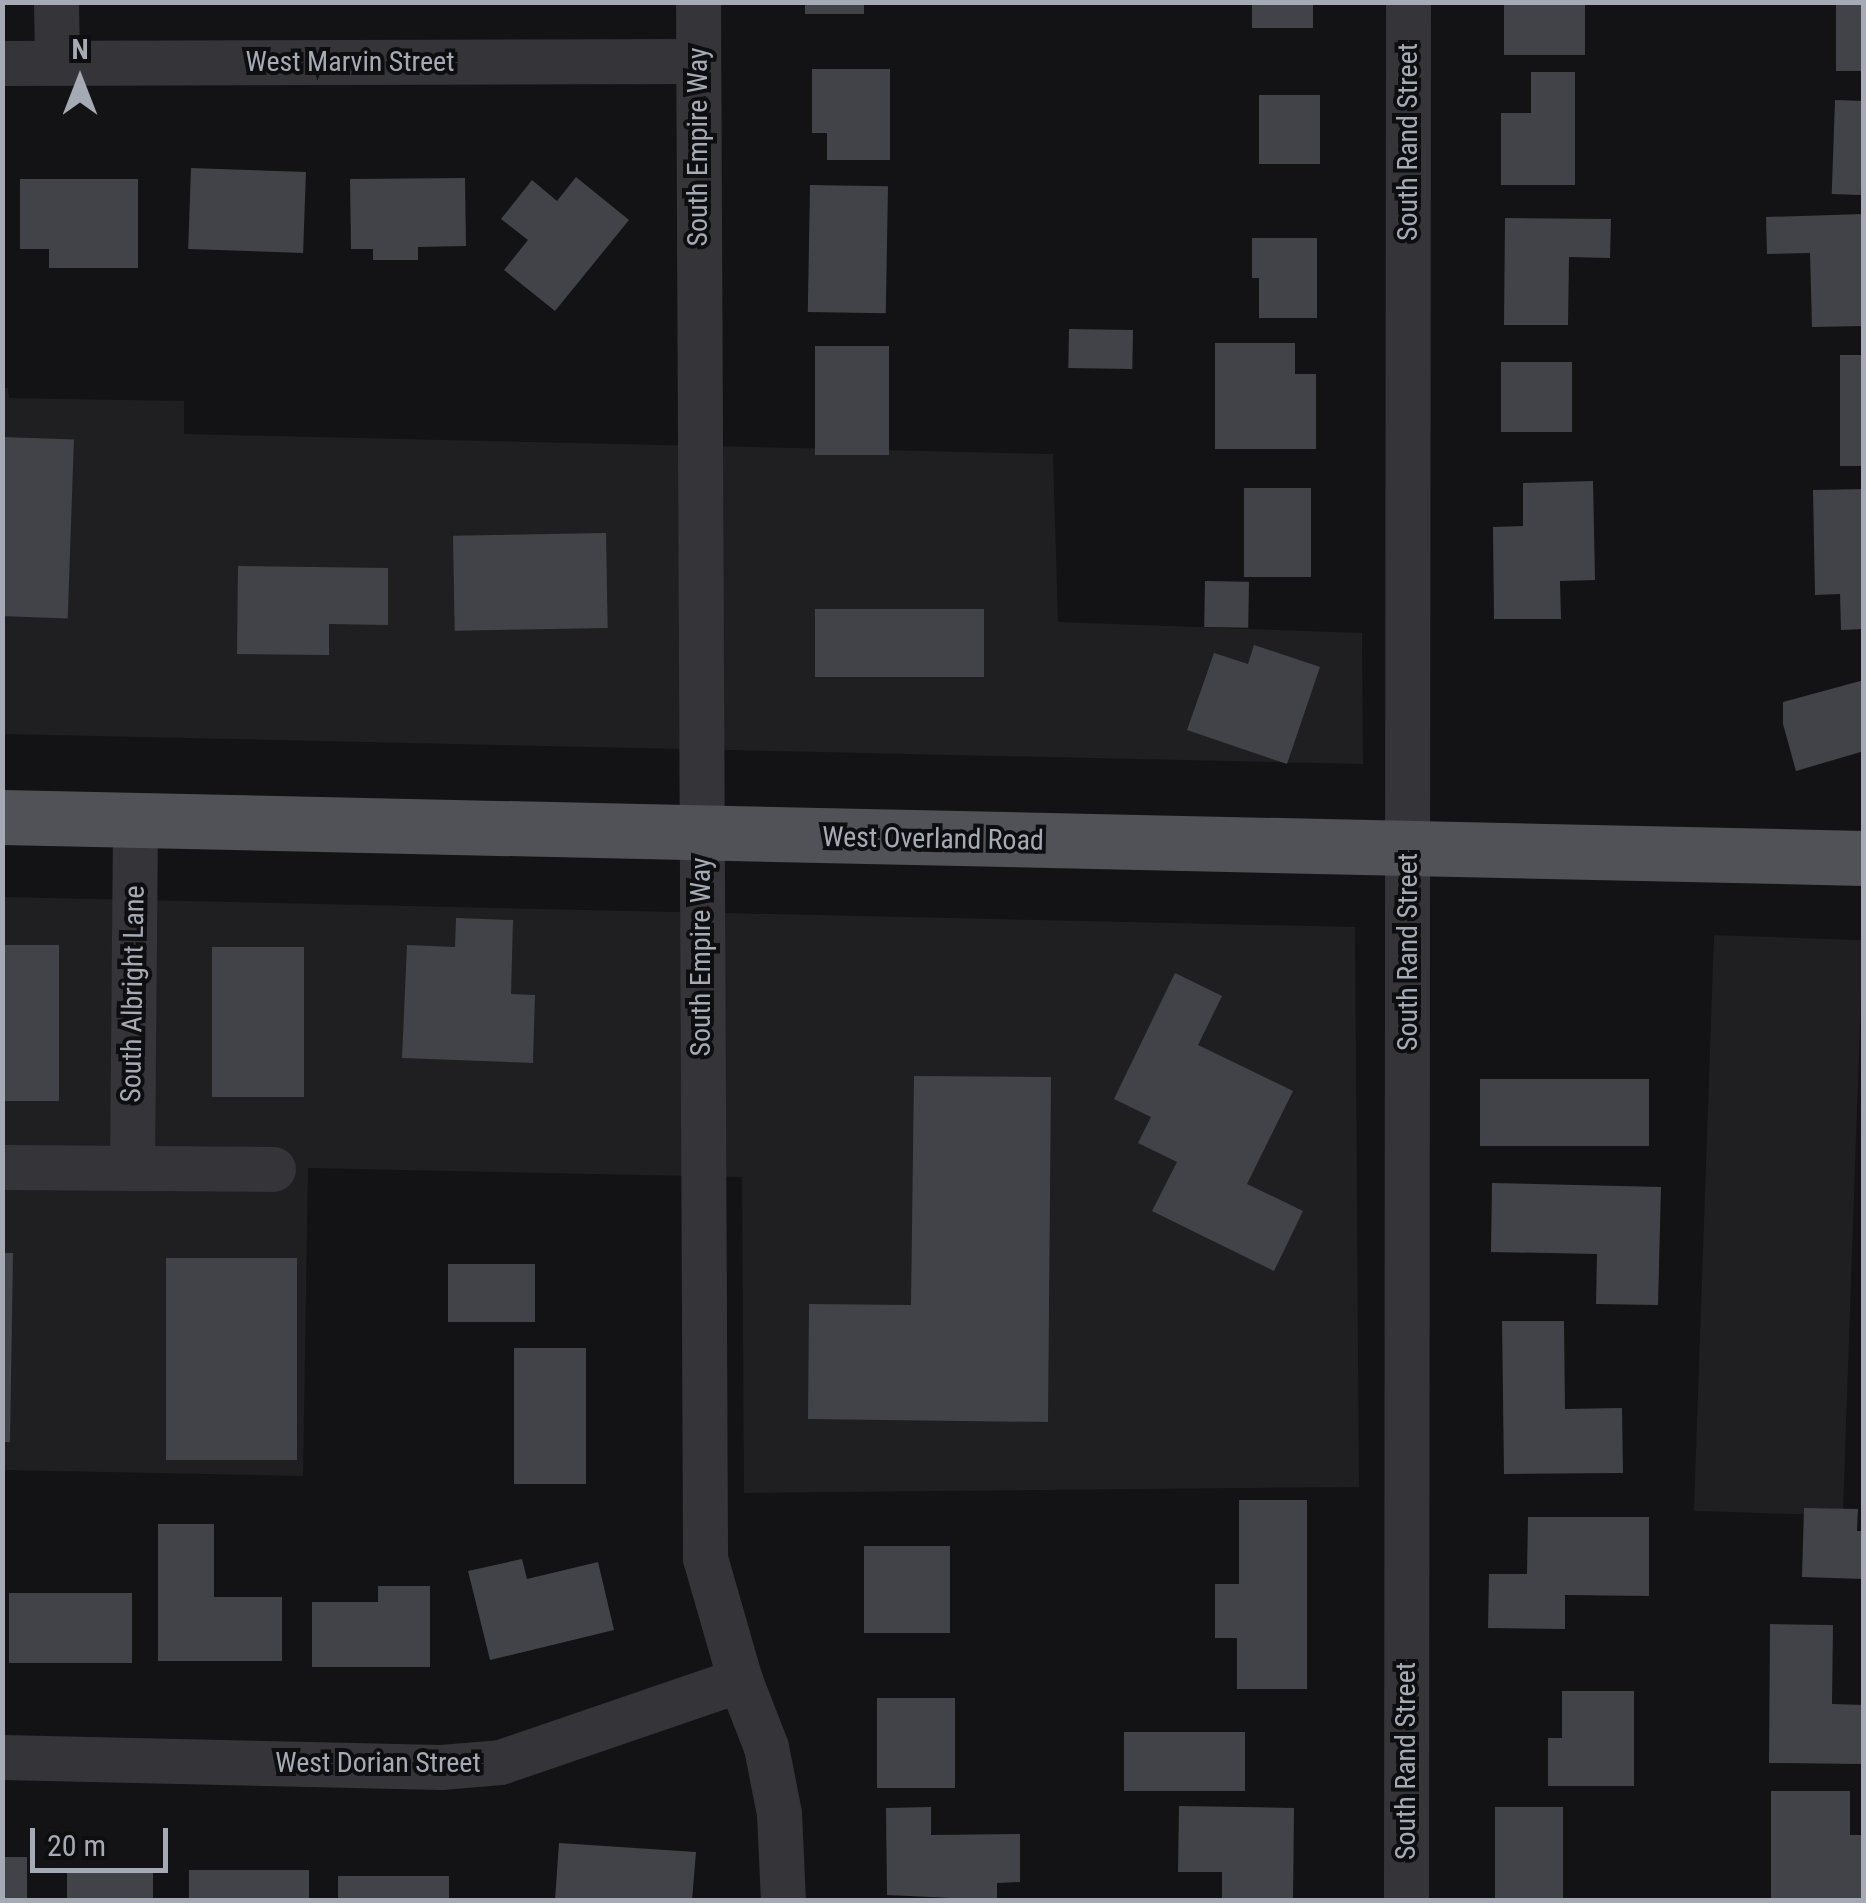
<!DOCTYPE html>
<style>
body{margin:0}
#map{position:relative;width:1866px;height:1903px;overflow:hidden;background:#131315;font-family:"Roboto Condensed",sans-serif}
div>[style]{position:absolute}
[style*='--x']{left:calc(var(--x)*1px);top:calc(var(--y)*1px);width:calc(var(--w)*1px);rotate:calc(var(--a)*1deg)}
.built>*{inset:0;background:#1f1f21;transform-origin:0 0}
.building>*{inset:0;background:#424348;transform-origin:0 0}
.minor>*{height:45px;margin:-22.5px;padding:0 22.5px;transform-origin:22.5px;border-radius:22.5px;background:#353539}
.primary>*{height:55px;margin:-27.5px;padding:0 27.5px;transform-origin:27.5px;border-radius:27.5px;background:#515258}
span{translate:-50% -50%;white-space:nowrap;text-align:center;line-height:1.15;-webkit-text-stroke:8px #0e0e10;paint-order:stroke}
.street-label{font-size:28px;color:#a6aab4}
.frame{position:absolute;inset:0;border:5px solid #a6aab4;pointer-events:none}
.north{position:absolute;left:30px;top:30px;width:100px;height:100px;-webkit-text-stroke:8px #0e0e10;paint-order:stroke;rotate:0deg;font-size:28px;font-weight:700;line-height:40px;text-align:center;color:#a6aab4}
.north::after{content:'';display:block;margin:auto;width:35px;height:45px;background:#a6aab4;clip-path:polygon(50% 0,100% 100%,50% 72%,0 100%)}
.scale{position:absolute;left:30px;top:1828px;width:138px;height:45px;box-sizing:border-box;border:5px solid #a6aab4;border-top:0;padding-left:12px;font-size:30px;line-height:35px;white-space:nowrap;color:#a6aab4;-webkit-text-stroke:8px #0e0e10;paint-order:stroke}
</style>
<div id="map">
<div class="built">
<i style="clip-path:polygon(3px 388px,8px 388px,9px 398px,184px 401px,184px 434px,1053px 454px,1058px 622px,1362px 633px,1363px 764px,3px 734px)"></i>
<i style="clip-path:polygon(3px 897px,1355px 927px,1359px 1487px,744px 1493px,742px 1177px,308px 1168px,303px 1476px,3px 1470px)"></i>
<i style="left:1714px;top:935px;width:149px;height:576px;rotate:2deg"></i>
</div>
<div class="building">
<i style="left:805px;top:2px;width:59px;height:12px"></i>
<i style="left:1252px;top:2px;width:61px;height:26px"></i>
<i style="left:1504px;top:2px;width:81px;height:53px"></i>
<i style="left:1836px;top:2px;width:28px;height:69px"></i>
<i style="clip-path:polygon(812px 69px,890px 69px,890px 160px,827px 160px,827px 133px,812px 133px)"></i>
<i style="clip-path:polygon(1531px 72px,1575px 72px,1575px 185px,1501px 185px,1501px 113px,1531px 113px)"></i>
<i style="left:1259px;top:95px;width:61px;height:69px"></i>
<i style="left:1835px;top:100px;width:29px;height:94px;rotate:2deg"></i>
<i style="left:191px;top:168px;width:115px;height:81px;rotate:2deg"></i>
<i style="clip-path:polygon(576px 177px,629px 220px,555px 311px,504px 270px,528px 240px,501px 219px,532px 180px,557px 201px)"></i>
<i style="clip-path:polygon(465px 178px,466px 246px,418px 247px,418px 260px,373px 260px,373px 249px,351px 249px,350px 179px)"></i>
<i style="clip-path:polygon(20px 179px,138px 179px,138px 268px,49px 268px,49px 249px,20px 249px)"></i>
<i style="left:810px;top:185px;width:78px;height:127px;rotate:1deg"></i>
<i style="clip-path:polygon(1864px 214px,1864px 326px,1812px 327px,1810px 253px,1767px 254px,1766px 217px)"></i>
<i style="clip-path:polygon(1505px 218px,1611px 219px,1610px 258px,1569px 257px,1568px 325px,1504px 325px)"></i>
<i style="clip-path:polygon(1252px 238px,1317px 238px,1317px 318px,1259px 318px,1259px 278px,1252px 278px)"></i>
<i style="left:1069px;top:329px;width:64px;height:39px;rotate:1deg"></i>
<i style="clip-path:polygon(1215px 343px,1295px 343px,1295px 374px,1316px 374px,1316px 449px,1215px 449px)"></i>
<i style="left:815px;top:346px;width:74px;height:109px"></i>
<i style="left:1840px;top:355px;width:24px;height:111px"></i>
<i style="left:1501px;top:362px;width:71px;height:70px"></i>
<i style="left:2px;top:437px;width:72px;height:179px;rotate:2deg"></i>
<i style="clip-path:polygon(1593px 481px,1595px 580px,1560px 581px,1561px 619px,1494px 619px,1493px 527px,1523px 526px,1523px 483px)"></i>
<i style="left:1244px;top:488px;width:67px;height:89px"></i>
<i style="clip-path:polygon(1864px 489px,1864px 629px,1841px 630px,1840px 594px,1815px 595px,1813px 490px)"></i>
<i style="left:606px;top:533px;width:95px;height:153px;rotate:89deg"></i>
<i style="clip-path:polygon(238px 566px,388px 568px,388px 625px,329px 624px,329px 655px,237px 654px)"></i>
<i style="left:1205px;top:581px;width:44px;height:46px;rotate:1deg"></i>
<i style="left:815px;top:609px;width:169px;height:68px"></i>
<i style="clip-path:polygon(1254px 645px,1320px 667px,1287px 764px,1187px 730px,1214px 653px,1248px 664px)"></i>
<i style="clip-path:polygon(1864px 680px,1864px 751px,1796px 771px,1783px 724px,1783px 702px)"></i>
<i style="clip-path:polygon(456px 918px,513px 920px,511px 994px,535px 995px,533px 1063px,402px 1058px,407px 945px,455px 947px)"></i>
<i style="left:2px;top:945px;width:57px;height:156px"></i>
<i style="left:212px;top:947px;width:92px;height:150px"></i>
<i style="clip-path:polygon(1175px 973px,1222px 996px,1198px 1045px,1293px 1091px,1247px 1184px,1303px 1211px,1274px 1271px,1152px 1211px,1177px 1162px,1138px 1143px,1151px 1117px,1114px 1099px)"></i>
<i style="clip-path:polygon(914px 1076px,1051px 1077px,1048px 1422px,808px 1419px,809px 1304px,911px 1305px)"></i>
<i style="left:1480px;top:1079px;width:169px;height:67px"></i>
<i style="clip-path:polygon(1492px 1183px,1661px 1187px,1658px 1305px,1596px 1304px,1597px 1254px,1491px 1252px)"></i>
<i style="clip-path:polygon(2px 1253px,13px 1253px,10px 1442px,2px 1442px)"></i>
<i style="left:166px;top:1258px;width:131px;height:202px"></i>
<i style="left:448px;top:1264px;width:87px;height:58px"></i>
<i style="clip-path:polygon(1502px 1321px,1564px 1321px,1565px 1409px,1622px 1408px,1623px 1473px,1504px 1474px)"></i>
<i style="left:514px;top:1348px;width:72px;height:136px"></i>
<i style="clip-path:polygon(1239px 1500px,1307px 1500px,1307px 1689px,1237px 1689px,1237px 1638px,1215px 1638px,1215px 1584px,1239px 1584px)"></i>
<i style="clip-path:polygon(1804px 1508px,1858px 1509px,1857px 1531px,1864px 1531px,1864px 1579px,1802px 1577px)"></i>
<i style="clip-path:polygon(1528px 1517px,1649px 1517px,1649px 1596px,1565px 1595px,1565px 1629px,1488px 1628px,1489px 1574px,1527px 1574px)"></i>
<i style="clip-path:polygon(158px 1524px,214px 1524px,214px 1597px,282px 1597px,282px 1661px,158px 1661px)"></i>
<i style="left:864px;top:1546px;width:86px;height:87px"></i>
<i style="clip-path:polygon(522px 1559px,527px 1579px,598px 1562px,614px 1630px,490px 1660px,468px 1571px)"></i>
<i style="clip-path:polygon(378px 1586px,430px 1586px,430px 1667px,312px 1667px,312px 1602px,378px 1602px)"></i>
<i style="left:9px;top:1593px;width:123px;height:70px"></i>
<i style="clip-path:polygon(1770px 1624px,1833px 1625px,1832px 1704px,1864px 1705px,1864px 1764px,1769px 1763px)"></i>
<i style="clip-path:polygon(1562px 1691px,1634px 1691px,1634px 1786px,1548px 1786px,1548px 1738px,1562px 1738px)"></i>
<i style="left:877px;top:1698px;width:78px;height:90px"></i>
<i style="left:1124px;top:1732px;width:121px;height:59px"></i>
<i style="clip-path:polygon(1771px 1791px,1850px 1791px,1850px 1835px,1864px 1835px,1864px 1900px,1771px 1900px)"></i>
<i style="clip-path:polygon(1179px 1806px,1294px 1808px,1293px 1900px,1222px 1900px,1222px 1872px,1178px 1872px)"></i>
<i style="clip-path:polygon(931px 1807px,931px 1835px,1020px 1834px,1020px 1882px,997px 1883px,997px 1900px,887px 1895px,886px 1808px)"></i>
<i style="left:1495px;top:1807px;width:68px;height:93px"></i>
<i style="clip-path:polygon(559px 1843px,696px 1852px,692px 1900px,555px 1900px)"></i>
<i style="left:2px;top:1857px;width:25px;height:43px"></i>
<i style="left:67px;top:1868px;width:86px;height:32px"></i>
<i style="left:189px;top:1870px;width:120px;height:30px"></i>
<i style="left:338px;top:1876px;width:111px;height:24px"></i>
</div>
<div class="minor">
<i style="--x:56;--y:2;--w:60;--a:89"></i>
<i style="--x:698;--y:2;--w:1556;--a:89.74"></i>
<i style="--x:705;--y:1558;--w:127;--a:74"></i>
<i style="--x:740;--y:1680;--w:72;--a:68.8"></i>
<i style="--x:766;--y:1747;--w:67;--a:78.9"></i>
<i style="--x:779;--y:1813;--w:87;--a:87.4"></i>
<i style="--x:2;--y:63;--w:696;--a:-0.16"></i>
<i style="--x:2;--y:1167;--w:271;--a:0.4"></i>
<i style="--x:132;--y:1168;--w:347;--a:-89.5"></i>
<i style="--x:2;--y:1757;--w:439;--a:1.3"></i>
<i style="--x:441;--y:1767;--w:59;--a:-4.8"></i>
<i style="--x:500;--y:1762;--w:254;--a:-18.9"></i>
<i style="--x:1406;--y:1900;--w:1898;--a:-89.94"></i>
</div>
<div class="primary">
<i style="--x:2;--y:817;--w:1862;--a:1.26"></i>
</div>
<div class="street-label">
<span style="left:350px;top:62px">West Marvin Street</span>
<span style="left:1408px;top:142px;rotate:-90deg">South Rand Street</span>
<span style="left:698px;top:147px;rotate:-90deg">South Empire Way</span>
<span style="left:933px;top:839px;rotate:1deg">West Overland Road</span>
<span style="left:1408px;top:952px;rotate:-90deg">South Rand Street</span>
<span style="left:701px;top:957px;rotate:-90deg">South Empire Way</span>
<span style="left:133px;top:994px;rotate:-89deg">South Albright Lane</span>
<span style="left:1406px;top:1761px;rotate:-90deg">South Rand Street</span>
<span style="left:378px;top:1763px">West Dorian Street</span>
</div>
<div class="frame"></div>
<div class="north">N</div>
<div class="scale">20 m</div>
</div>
